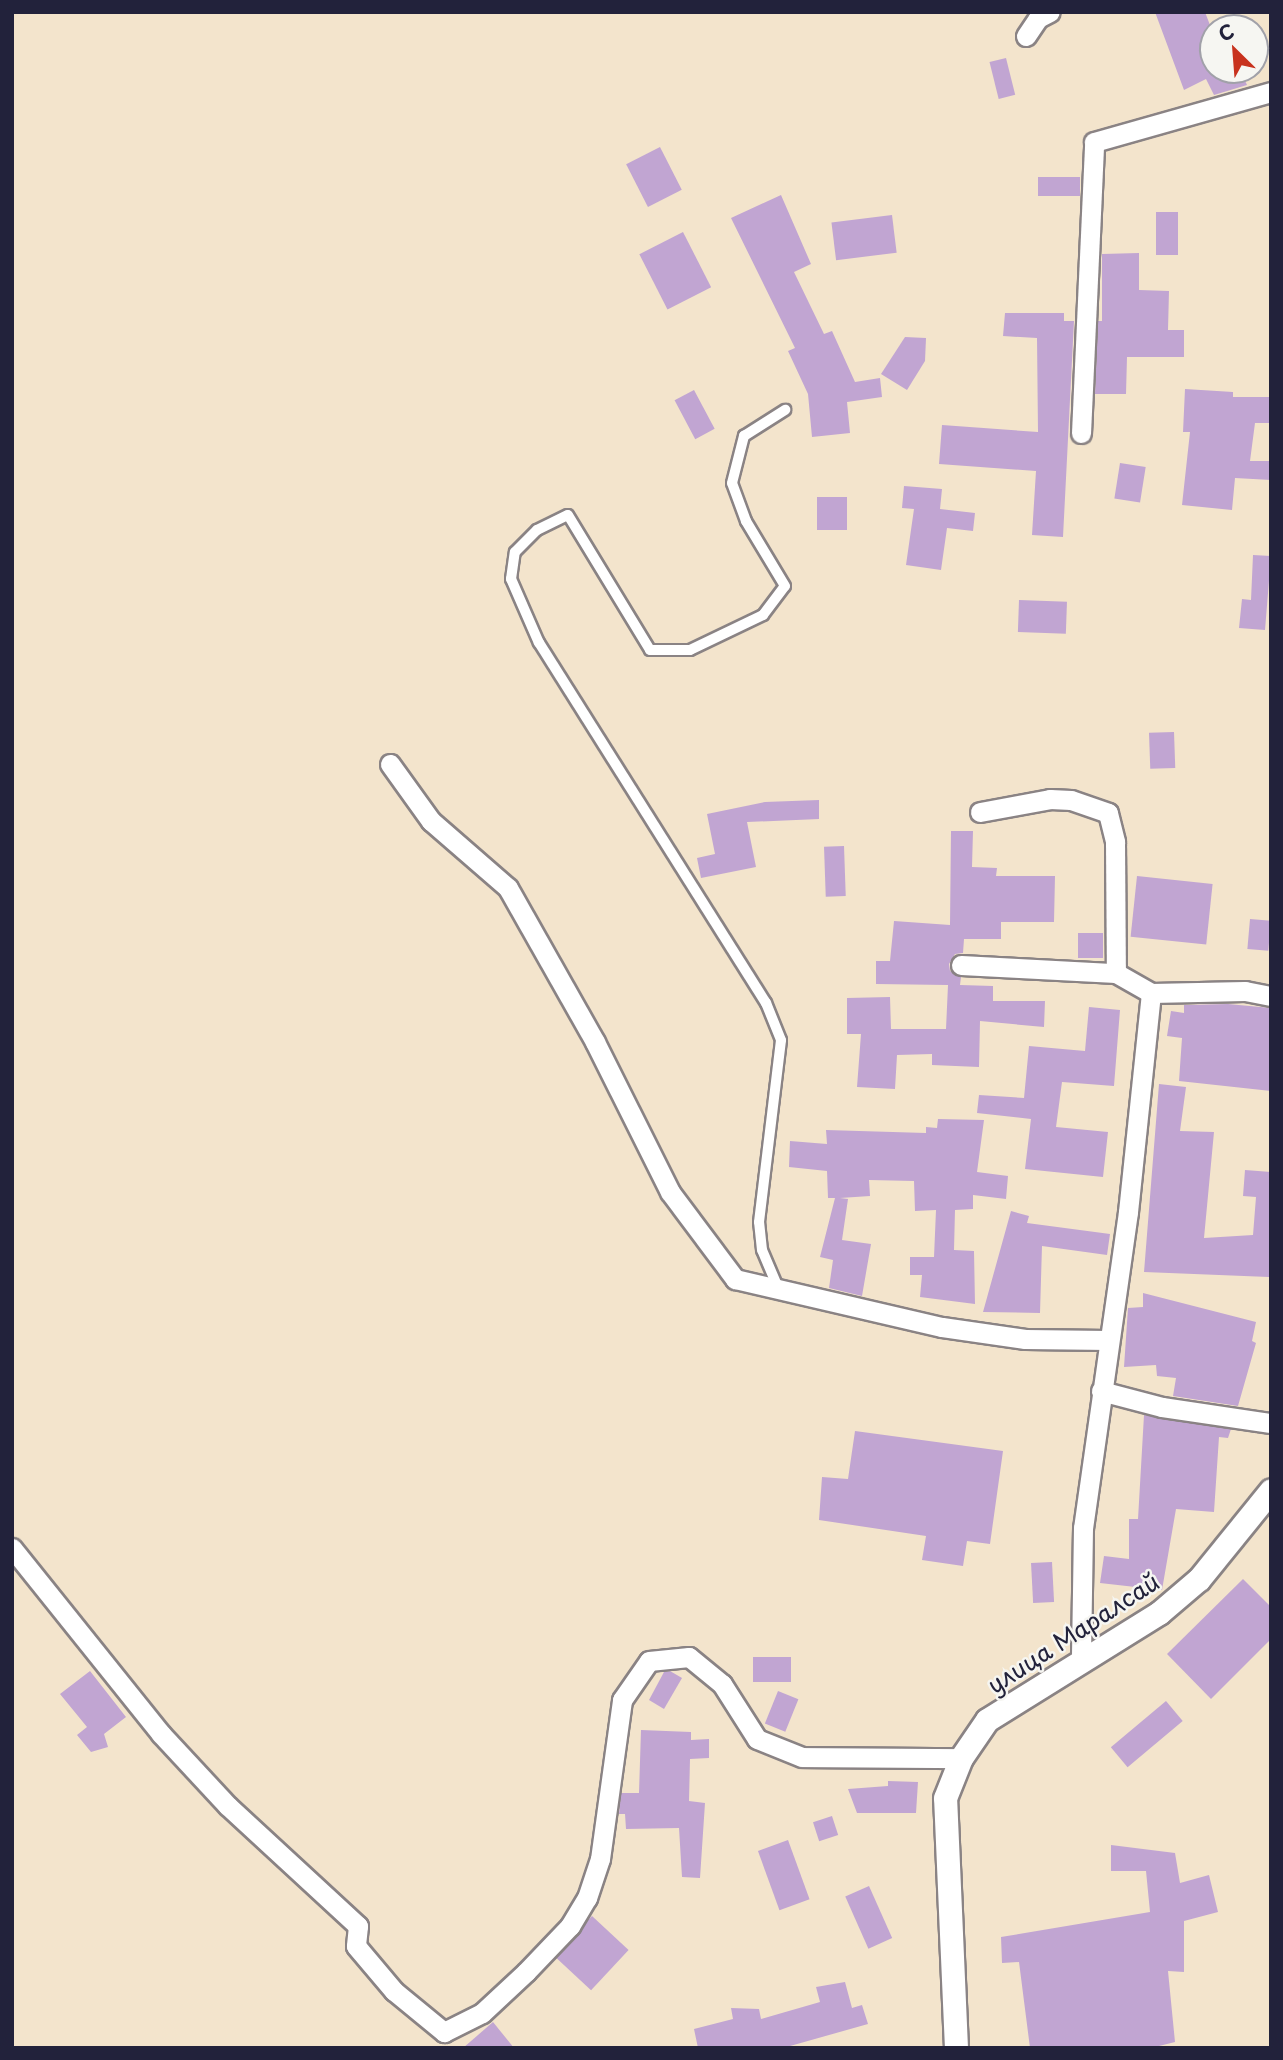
<!DOCTYPE html>
<meta charset="utf-8">
<style>
body{margin:0}
#map{position:relative;width:1283px;height:2060px;overflow:hidden;background:#f3e4cc;font-family:"Playpen Sans",sans-serif}
div>[style]{position:absolute}
[style*='--x']{left:calc(var(--x)*1px);top:calc(var(--y)*1px);width:calc(var(--w)*1px);rotate:calc(var(--a)*1deg)}
.building>*{inset:0;background:#c1a5d2;transform-origin:0 0}
.roads{filter:drop-shadow(2px 0 #8a8384) drop-shadow(-2px 0 #8a8384) drop-shadow(0 2px #8a8384) drop-shadow(0 -2px #8a8384)}
.service>*{height:10px;margin:-5px;padding:0 5px;transform-origin:5px;border-radius:5px;background:#fff}
.minor>*{height:19px;margin:-9.5px;padding:0 9.5px;transform-origin:9.5px;border-radius:9.5px;background:#fff}
.tertiary>*{height:23px;margin:-11.5px;padding:0 11.5px;transform-origin:11.5px;border-radius:11.5px;background:#fff}
span{translate:-50% -50%;white-space:nowrap;text-align:center;line-height:1.15;-webkit-text-stroke:5px #f6f6f2;paint-order:stroke}
.street-label{font-size:24px;color:#22223b}
.frame{position:absolute;inset:0;border:14px solid #22223b;pointer-events:none}
.north{position:absolute;left:1199px;top:14px;width:70px;height:70px;box-sizing:border-box;background:#f6f6f2;border:2px solid #a1a1a9;border-radius:50%;rotate:335deg;font-size:19px;font-weight:700;line-height:28px;text-align:center;color:#22223b}
.north::after{content:'';display:block;margin:auto;width:24px;height:32px;background:#c8321e;clip-path:polygon(50% 0,100% 100%,50% 72%,0 100%)}
</style>
<div id="map">
<div class="building">
<i style="clip-path:polygon(1155px 12px,1205px 12px,1213px 33px,1213px 70px,1240px 70px,1247px 85px,1214px 95px,1206px 79px,1184px 90px)"></i>
<i style="left:1006px;top:58px;width:38px;height:17px;rotate:76deg"></i>
<i style="left:660px;top:147px;width:48px;height:38px;rotate:63deg"></i>
<i style="left:1038px;top:177px;width:42px;height:19px"></i>
<i style="clip-path:polygon(781px 195px,811px 264px,794px 272px,824px 334px,832px 331px,855px 382px,880px 378px,882px 397px,847px 402px,850px 433px,812px 437px,808px 394px,788px 351px,795px 348px,731px 218px)"></i>
<i style="left:1156px;top:212px;width:22px;height:43px"></i>
<i style="left:892px;top:215px;width:38px;height:61px;rotate:83deg"></i>
<i style="left:683px;top:232px;width:62px;height:49px;rotate:63deg"></i>
<i style="clip-path:polygon(1139px 253px,1139px 290px,1169px 291px,1168px 330px,1184px 330px,1184px 357px,1127px 357px,1126px 394px,1095px 394px,1098px 321px,1102px 321px,1102px 254px)"></i>
<i style="clip-path:polygon(1005px 313px,1064px 313px,1064px 321px,1074px 321px,1063px 537px,1032px 535px,1036px 471px,939px 464px,942px 425px,1038px 432px,1037px 338px,1003px 336px)"></i>
<i style="clip-path:polygon(905px 337px,926px 338px,925px 361px,907px 390px,881px 374px)"></i>
<i style="clip-path:polygon(1185px 389px,1233px 392px,1233px 397px,1271px 397px,1271px 423px,1255px 423px,1250px 461px,1271px 461px,1271px 480px,1235px 478px,1232px 510px,1182px 505px,1190px 432px,1183px 432px)"></i>
<i style="left:694px;top:390px;width:44px;height:22px;rotate:62deg"></i>
<i style="left:1120px;top:463px;width:26px;height:36px;rotate:9deg"></i>
<i style="clip-path:polygon(904px 486px,942px 489px,940px 509px,975px 513px,973px 531px,947px 528px,941px 570px,906px 565px,914px 509px,902px 508px)"></i>
<i style="left:817px;top:497px;width:30px;height:33px"></i>
<i style="clip-path:polygon(1253px 555px,1271px 556px,1265px 630px,1239px 628px,1242px 599px,1251px 600px)"></i>
<i style="left:1019px;top:600px;width:48px;height:32px;rotate:2deg"></i>
<i style="left:1174px;top:732px;width:36px;height:25px;rotate:88deg"></i>
<i style="clip-path:polygon(819px 800px,819px 819px,747px 822px,756px 867px,701px 878px,697px 858px,715px 854px,707px 814px,765px 802px)"></i>
<i style="clip-path:polygon(951px 831px,973px 831px,972px 867px,997px 868px,996px 876px,1055px 876px,1054px 922px,1001px 922px,1001px 939px,964px 939px,963px 953px,955px 954px,949px 964px,950px 971px,961px 977px,960px 985px,993px 986px,993px 1001px,1045px 1001px,1044px 1027px,980px 1021px,979px 1067px,932px 1065px,932px 1054px,897px 1055px,895px 1089px,857px 1087px,861px 1034px,847px 1034px,847px 998px,890px 997px,891px 1029px,946px 1029px,948px 985px,876px 984px,876px 961px,890px 961px,894px 921px,950px 925px)"></i>
<i style="left:844px;top:846px;width:50px;height:20px;rotate:88deg"></i>
<i style="left:1137px;top:876px;width:76px;height:61px;rotate:6deg"></i>
<i style="left:1250px;top:919px;width:21px;height:30px;rotate:5deg"></i>
<i style="left:1078px;top:933px;width:25px;height:25px"></i>
<i style="clip-path:polygon(1228px 1004px,1271px 1008px,1271px 1091px,1179px 1081px,1182px 1038px,1167px 1036px,1171px 1011px,1184px 1013px,1184px 1005px)"></i>
<i style="clip-path:polygon(1089px 1007px,1120px 1010px,1114px 1086px,1062px 1082px,1056px 1127px,1108px 1132px,1103px 1177px,1025px 1169px,1031px 1119px,977px 1113px,979px 1095px,1024px 1098px,1029px 1046px,1085px 1051px)"></i>
<i style="clip-path:polygon(1159px 1084px,1186px 1087px,1180px 1131px,1214px 1132px,1204px 1238px,1253px 1235px,1256px 1197px,1243px 1196px,1245px 1170px,1271px 1172px,1269px 1277px,1144px 1272px)"></i>
<i style="clip-path:polygon(938px 1119px,984px 1120px,977px 1172px,1008px 1176px,1006px 1199px,973px 1195px,973px 1209px,955px 1210px,954px 1250px,974px 1251px,975px 1304px,920px 1297px,922px 1275px,910px 1275px,910px 1257px,934px 1257px,936px 1210px,915px 1211px,914px 1181px,869px 1180px,870px 1196px,840px 1198px,848px 1199px,842px 1240px,871px 1244px,862px 1296px,829px 1288px,833px 1260px,820px 1257px,835px 1198px,828px 1198px,827px 1171px,789px 1167px,790px 1141px,827px 1144px,826px 1130px,926px 1133px,926px 1127px,937px 1128px)"></i>
<i style="clip-path:polygon(1011px 1211px,1029px 1216px,1027px 1223px,1110px 1234px,1107px 1255px,1042px 1246px,1040px 1313px,983px 1312px)"></i>
<i style="clip-path:polygon(1143px 1293px,1256px 1322px,1252px 1341px,1256px 1343px,1238px 1406px,1173px 1396px,1176px 1378px,1157px 1376px,1156px 1365px,1124px 1367px,1128px 1308px,1143px 1307px)"></i>
<i style="clip-path:polygon(1144px 1415px,1231px 1429px,1228px 1438px,1219px 1437px,1214px 1512px,1176px 1509px,1162px 1590px,1100px 1583px,1104px 1556px,1129px 1559px,1129px 1519px,1138px 1519px)"></i>
<i style="clip-path:polygon(855px 1431px,1003px 1451px,990px 1544px,967px 1541px,963px 1566px,922px 1560px,926px 1536px,819px 1520px,822px 1477px,848px 1479px)"></i>
<i style="left:1052px;top:1562px;width:40px;height:21px;rotate:87deg"></i>
<i style="clip-path:polygon(1243px 1579px,1271px 1607px,1271px 1639px,1211px 1699px,1167px 1654px)"></i>
<i style="left:753px;top:1657px;width:38px;height:25px"></i>
<i style="clip-path:polygon(90px 1671px,126px 1717px,104px 1734px,108px 1747px,91px 1752px,77px 1735px,87px 1727px,60px 1694px)"></i>
<i style="clip-path:polygon(670px 1671px,682px 1678px,664px 1709px,649px 1700px,664px 1672px)"></i>
<i style="left:778px;top:1691px;width:22px;height:35px;rotate:22deg"></i>
<i style="left:1166px;top:1701px;width:26px;height:72px;rotate:50deg"></i>
<i style="clip-path:polygon(641px 1730px,691px 1732px,691px 1740px,709px 1739px,709px 1758px,690px 1759px,689px 1801px,705px 1803px,700px 1878px,682px 1877px,679px 1828px,626px 1829px,625px 1814px,619px 1814px,621px 1793px,639px 1793px)"></i>
<i style="clip-path:polygon(888px 1781px,918px 1782px,916px 1813px,857px 1813px,848px 1789px,888px 1786px)"></i>
<i style="left:832px;top:1816px;width:20px;height:20px;rotate:72deg"></i>
<i style="left:788px;top:1840px;width:63px;height:32px;rotate:70deg"></i>
<i style="clip-path:polygon(1111px 1845px,1175px 1853px,1180px 1883px,1209px 1875px,1218px 1912px,1184px 1921px,1184px 1972px,1168px 1971px,1175px 2042px,1151px 2048px,1030px 2048px,1019px 1962px,1002px 1963px,1001px 1937px,1150px 1912px,1146px 1871px,1111px 1871px)"></i>
<i style="left:869px;top:1886px;width:57px;height:26px;rotate:66deg"></i>
<i style="left:592px;top:1916px;width:50px;height:55px;rotate:43deg"></i>
<i style="clip-path:polygon(845px 1982px,852px 2008px,862px 2005px,868px 2024px,783px 2048px,698px 2048px,694px 2029px,733px 2019px,731px 2008px,759px 2009px,761px 2019px,820px 2002px,816px 1987px)"></i>
<i style="clip-path:polygon(493px 2022px,514px 2048px,463px 2048px)"></i>
</div>
<div class="roads">
<div class="service">
<i style="--x:779;--y:1290;--w:43;--a:-113"></i>
<i style="--x:762;--y:1250;--w:28;--a:-96"></i>
<i style="--x:759;--y:1222;--w:183;--a:-83.1"></i>
<i style="--x:781;--y:1040;--w:40;--a:-112"></i>
<i style="--x:766;--y:1003;--w:426;--a:-122.2"></i>
<i style="--x:539;--y:643;--w:70;--a:-113.6"></i>
<i style="--x:511;--y:579;--w:27;--a:-82"></i>
<i style="--x:515;--y:552;--w:31;--a:-45"></i>
<i style="--x:537;--y:530;--w:34;--a:-26"></i>
<i style="--x:568;--y:515;--w:158;--a:58.7"></i>
<i style="--x:650;--y:650;--w:40;--a:0"></i>
<i style="--x:690;--y:650;--w:81;--a:-25.6"></i>
<i style="--x:763;--y:615;--w:36;--a:-53"></i>
<i style="--x:785;--y:586;--w:76;--a:-121"></i>
<i style="--x:746;--y:521;--w:40;--a:-110.2"></i>
<i style="--x:732;--y:483;--w:49;--a:-75.7"></i>
<i style="--x:744;--y:436;--w:49;--a:-32.4"></i>
</div>
<div class="minor">
<i style="--x:1026;--y:36;--w:22;--a:-56"></i>
<i style="--x:1038;--y:18;--w:13;--a:-27"></i>
<i style="--x:1081;--y:433;--w:291;--a:-87.4"></i>
<i style="--x:1094;--y:142;--w:184;--a:-15.8"></i>
<i style="--x:390;--y:764;--w:70;--a:54.3"></i>
<i style="--x:431;--y:821;--w:102;--a:41"></i>
<i style="--x:508;--y:888;--w:177;--a:60.5"></i>
<i style="--x:595;--y:1042;--w:168;--a:63.4"></i>
<i style="--x:670;--y:1192;--w:109;--a:53.2"></i>
<i style="--x:735;--y:1279;--w:212;--a:13.1"></i>
<i style="--x:942;--y:1327;--w:84;--a:8.2"></i>
<i style="--x:1025;--y:1339;--w:83;--a:0.7"></i>
<i style="--x:980;--y:812;--w:71;--a:-10.5"></i>
<i style="--x:1050;--y:799;--w:21;--a:3"></i>
<i style="--x:1071;--y:800;--w:39;--a:19"></i>
<i style="--x:1108;--y:813;--w:30;--a:76"></i>
<i style="--x:1115;--y:842;--w:131;--a:89.6"></i>
<i style="--x:961;--y:965;--w:155;--a:3"></i>
<i style="--x:1116;--y:973;--w:40;--a:29.7"></i>
<i style="--x:1151;--y:993;--w:220;--a:96"></i>
<i style="--x:1128;--y:1212;--w:319;--a:98.1"></i>
<i style="--x:1083;--y:1528;--w:133;--a:90.9"></i>
<i style="--x:1151;--y:993;--w:94;--a:-1.2"></i>
<i style="--x:1245;--y:991;--w:26;--a:11"></i>
<i style="--x:1101;--y:1391;--w:63;--a:14.7"></i>
<i style="--x:1162;--y:1407;--w:110;--a:8.4"></i>
<i style="--x:12;--y:1548;--w:238;--a:51.3"></i>
<i style="--x:161;--y:1734;--w:98;--a:47.1"></i>
<i style="--x:228;--y:1806;--w:177;--a:42.7"></i>
<i style="--x:358;--y:1926;--w:20;--a:96"></i>
<i style="--x:356;--y:1946;--w:59;--a:49.8"></i>
<i style="--x:394;--y:1991;--w:65;--a:39.4"></i>
<i style="--x:444;--y:2032;--w:42;--a:-26.6"></i>
<i style="--x:482;--y:2013;--w:60;--a:-43"></i>
<i style="--x:526;--y:1972;--w:64;--a:-46.3"></i>
<i style="--x:570;--y:1926;--w:33;--a:-59"></i>
<i style="--x:587;--y:1898;--w:41;--a:-71.6"></i>
<i style="--x:600;--y:1859;--w:161;--a:-82.1"></i>
<i style="--x:622;--y:1700;--w:47;--a:-55.3"></i>
<i style="--x:649;--y:1661;--w:40;--a:-5.7"></i>
<i style="--x:689;--y:1657;--w:43;--a:39.3"></i>
<i style="--x:722;--y:1684;--w:65;--a:57.5"></i>
<i style="--x:757;--y:1739;--w:48;--a:21.8"></i>
<i style="--x:802;--y:1757;--w:159;--a:0.4"></i>
</div>
<div class="tertiary">
<i style="--x:956;--y:2048;--w:250;--a:-92.5"></i>
<i style="--x:945;--y:1798;--w:43;--a:-68.2"></i>
<i style="--x:961;--y:1758;--w:46;--a:-55.6"></i>
<i style="--x:987;--y:1720;--w:203;--a:-31.9"></i>
<i style="--x:1159;--y:1613;--w:52;--a:-40.4"></i>
<i style="--x:1199;--y:1579;--w:114;--a:-51"></i>
</div>
</div>
<div class="street-label">
<span style="left:1073px;top:1633px;rotate:-33deg">улица Маралсай</span>
</div>
<div class="frame"></div>
<div class="north">С</div>
</div>
